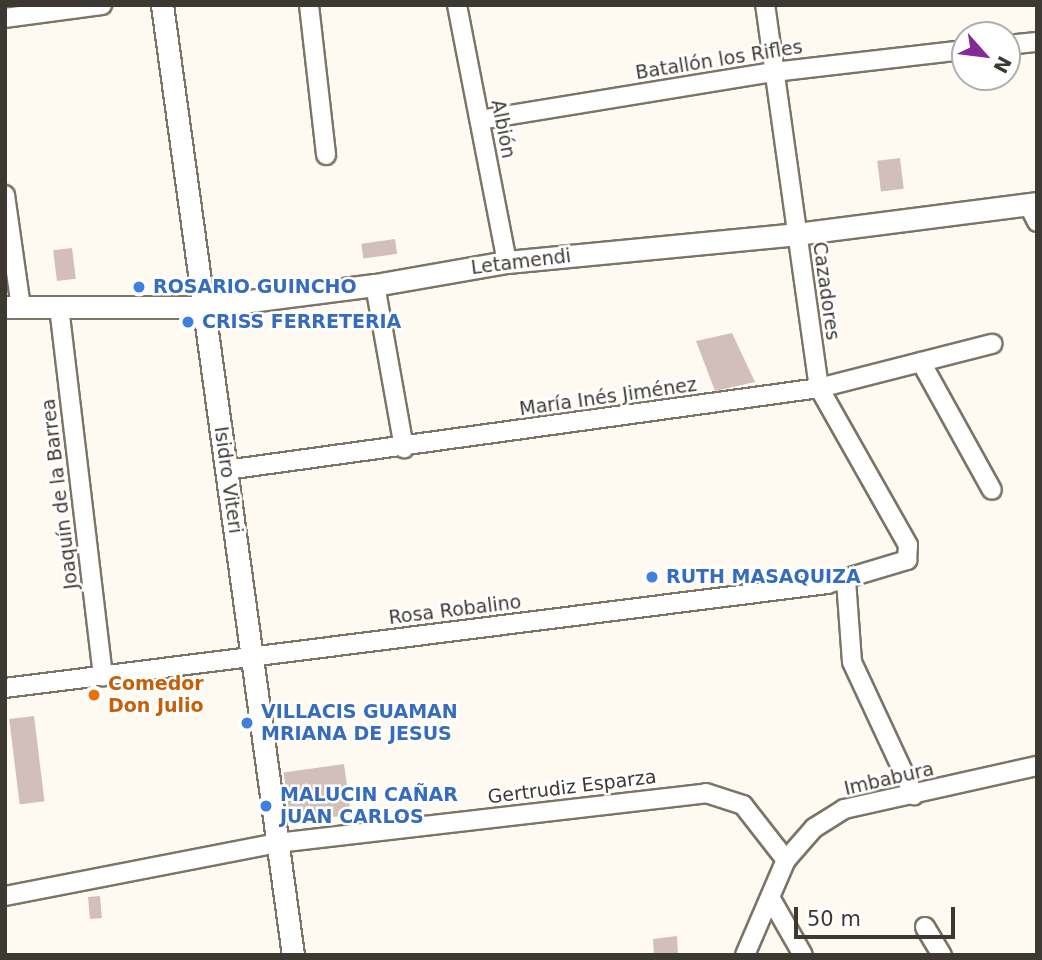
<!DOCTYPE html>
<meta charset="utf-8">
<style>
body{margin:0}
#map{position:relative;width:1042px;height:960px;overflow:hidden;background:#fffaf1;font-family:"DejaVu Sans",sans-serif}
div>[style]{position:absolute}
[style*='--x']{left:calc(var(--x)*1px);top:calc(var(--y)*1px);width:calc(var(--w)*1px);rotate:calc(var(--a)*1deg)}
.building>*{inset:0;background:#d2bfbb;transform-origin:0 0}
.roads{filter:drop-shadow(2px 0 #7c7567) drop-shadow(-2px 0 #7c7567) drop-shadow(0 2px #7c7567) drop-shadow(0 -2px #7c7567)}
.minor>*{height:18px;margin:-9px;padding:0 9px;transform-origin:9px;border-radius:9px;background:#fff}
.tertiary>*{height:21px;margin:-10.5px;padding:0 10.5px;transform-origin:10.5px;border-radius:10.5px;background:#fff}
.dots>*{width:19px;height:19px;translate:-50% -50%;box-sizing:border-box;border:4px solid #fff;border-radius:50%}
span{translate:-50% -50%;white-space:nowrap;text-align:center;line-height:1.15;-webkit-text-stroke:5px #fff;paint-order:stroke}
.street-label{font-size:19px;color:#3c3933}
.shop-label{font-size:19px;color:#366cbe;font-weight:700}
.left{translate:0 -50%;text-align:left}
.food-label{font-size:19px;color:#c56008;font-weight:700}
.frame{position:absolute;inset:0;border:7px solid #3c3933;pointer-events:none}
.north{position:absolute;left:951px;top:21px;width:70px;height:70px;box-sizing:border-box;background:#fff;border:2px solid #b1b0ad;border-radius:50%;rotate:118deg;font-size:19px;font-weight:700;line-height:28px;text-align:center;color:#3c3933}
.north::after{content:'';display:block;margin:auto;width:24px;height:32px;background:#832a96;clip-path:polygon(50% 0,100% 100%,50% 72%,0 100%)}
.scale{position:absolute;left:794px;top:907px;width:161px;height:32px;box-sizing:border-box;border:4px solid #3c3933;border-top:0;padding-left:9px;font-size:21px;line-height:24px;white-space:nowrap;color:#3c3933;-webkit-text-stroke:5px #fff;paint-order:stroke}
</style>
<div id="map">
<div class="building">
<i style="left:900px;top:158px;width:31px;height:23px;rotate:83deg"></i>
<i style="left:395px;top:239px;width:15px;height:34px;rotate:82deg"></i>
<i style="left:72px;top:248px;width:31px;height:19px;rotate:83deg"></i>
<i style="clip-path:polygon(732px 333px,755px 382px,715px 391px,696px 341px)"></i>
<i style="left:34px;top:716px;width:86px;height:25px;rotate:83deg"></i>
<i style="left:344px;top:764px;width:51px;height:61px;rotate:82deg"></i>
<i style="left:100px;top:896px;width:22px;height:12px;rotate:85deg"></i>
<i style="clip-path:polygon(677px 936px,678px 955px,654px 955px,653px 939px)"></i>
</div>
<div class="roads">
<div class="minor">
<i style="--x:309;--y:5;--w:151;--a:83.5"></i>
<i style="--x:457;--y:5;--w:262;--a:79"></i>
<i style="--x:5;--y:18;--w:98;--a:-7.6"></i>
<i style="--x:1007;--y:45;--w:30;--a:-6"></i>
<i style="--x:480;--y:120;--w:298;--a:-9.3"></i>
<i style="--x:774;--y:72;--w:192;--a:-6.6"></i>
<i style="--x:5;--y:195;--w:114;--a:81.9"></i>
<i style="--x:1028;--y:204;--w:20;--a:63"></i>
<i style="--x:375;--y:285;--w:166;--a:79.9"></i>
<i style="--x:59;--y:307;--w:372;--a:83.2"></i>
<i style="--x:921;--y:362;--w:146;--a:61"></i>
<i style="--x:226;--y:470;--w:599;--a:-7.87"></i>
<i style="--x:819;--y:388;--w:179;--a:-14.3"></i>
<i style="--x:846;--y:580;--w:82;--a:85.8"></i>
<i style="--x:852;--y:662;--w:147;--a:65"></i>
<i style="--x:5;--y:688;--w:829;--a:-7.21"></i>
<i style="--x:827;--y:584;--w:84;--a:-16.7"></i>
<i style="--x:907;--y:560;--w:15;--a:-86"></i>
<i style="--x:908;--y:545;--w:180;--a:-119.5"></i>
<i style="--x:819;--y:388;--w:387;--a:-98"></i>
<i style="--x:5;--y:896;--w:277;--a:-11"></i>
<i style="--x:277;--y:843;--w:432;--a:-6.6"></i>
<i style="--x:706;--y:793;--w:39;--a:18"></i>
<i style="--x:743;--y:805;--w:70;--a:52"></i>
<i style="--x:771;--y:899;--w:64;--a:60.3"></i>
<i style="--x:925;--y:927;--w:33;--a:59"></i>
<i style="--x:745;--y:955;--w:103;--a:-66.7"></i>
<i style="--x:786;--y:860;--w:43;--a:-48.8"></i>
<i style="--x:814;--y:828;--w:36;--a:-32"></i>
<i style="--x:844;--y:809;--w:198;--a:-12.6"></i>
</div>
<div class="tertiary">
<i style="--x:162;--y:5;--w:959;--a:82.15"></i>
<i style="--x:5;--y:307;--w:198;--a:0"></i>
<i style="--x:203;--y:307;--w:173;--a:-7.3"></i>
<i style="--x:375;--y:285;--w:134;--a:-9.9"></i>
<i style="--x:507;--y:262;--w:290;--a:-5.5"></i>
<i style="--x:796;--y:234;--w:243;--a:-7.3"></i>
</div>
</div>
<div class="dots">
<i style="left:139px;top:287px;background:#3f7fe0"></i>
<i style="left:188px;top:322px;background:#3f7fe0"></i>
<i style="left:652px;top:577px;background:#3f7fe0"></i>
<i style="left:94px;top:695px;background:#e8710a"></i>
<i style="left:247px;top:723px;background:#3f7fe0"></i>
<i style="left:266px;top:806px;background:#3f7fe0"></i>
</div>
<div class="street-label">
<span style="left:719px;top:60px;rotate:-9deg">Batallón los Rifles</span>
<span style="left:503px;top:129px;rotate:79deg">Albión</span>
<span style="left:521px;top:262px;rotate:-7deg">Letamendi</span>
<span style="left:826px;top:291px;rotate:82deg">Cazadores</span>
<span style="left:608px;top:397px;rotate:-8deg">María Inés Jiménez</span>
<span style="left:228px;top:480px;rotate:82deg">Isidro Viteri</span>
<span style="left:60px;top:494px;rotate:-97deg">Joaquín de la Barrea</span>
<span style="left:455px;top:610px;rotate:-7deg">Rosa Robalino</span>
<span style="left:889px;top:779px;rotate:-13deg">Imbabura</span>
<span style="left:572px;top:787px;rotate:-7deg">Gertrudiz Esparza</span>
</div>
<div class="shop-label">
<span class="left" style="left:153px;top:287px">ROSARIO GUINCHO</span>
<span class="left" style="left:202px;top:322px">CRISS FERRETERIA</span>
<span class="left" style="left:666px;top:577px">RUTH MASAQUIZA</span>
<span class="left" style="left:261px;top:723px">VILLACIS GUAMAN<br>MRIANA DE JESUS</span>
<span class="left" style="left:280px;top:806px">MALUCIN CAÑAR<br>JUAN CARLOS</span>
</div>
<div class="food-label">
<span class="left" style="left:108px;top:695px">Comedor<br>Don Julio</span>
</div>
<div class="frame"></div>
<div class="north">N</div>
<div class="scale">50 m</div>
</div>
